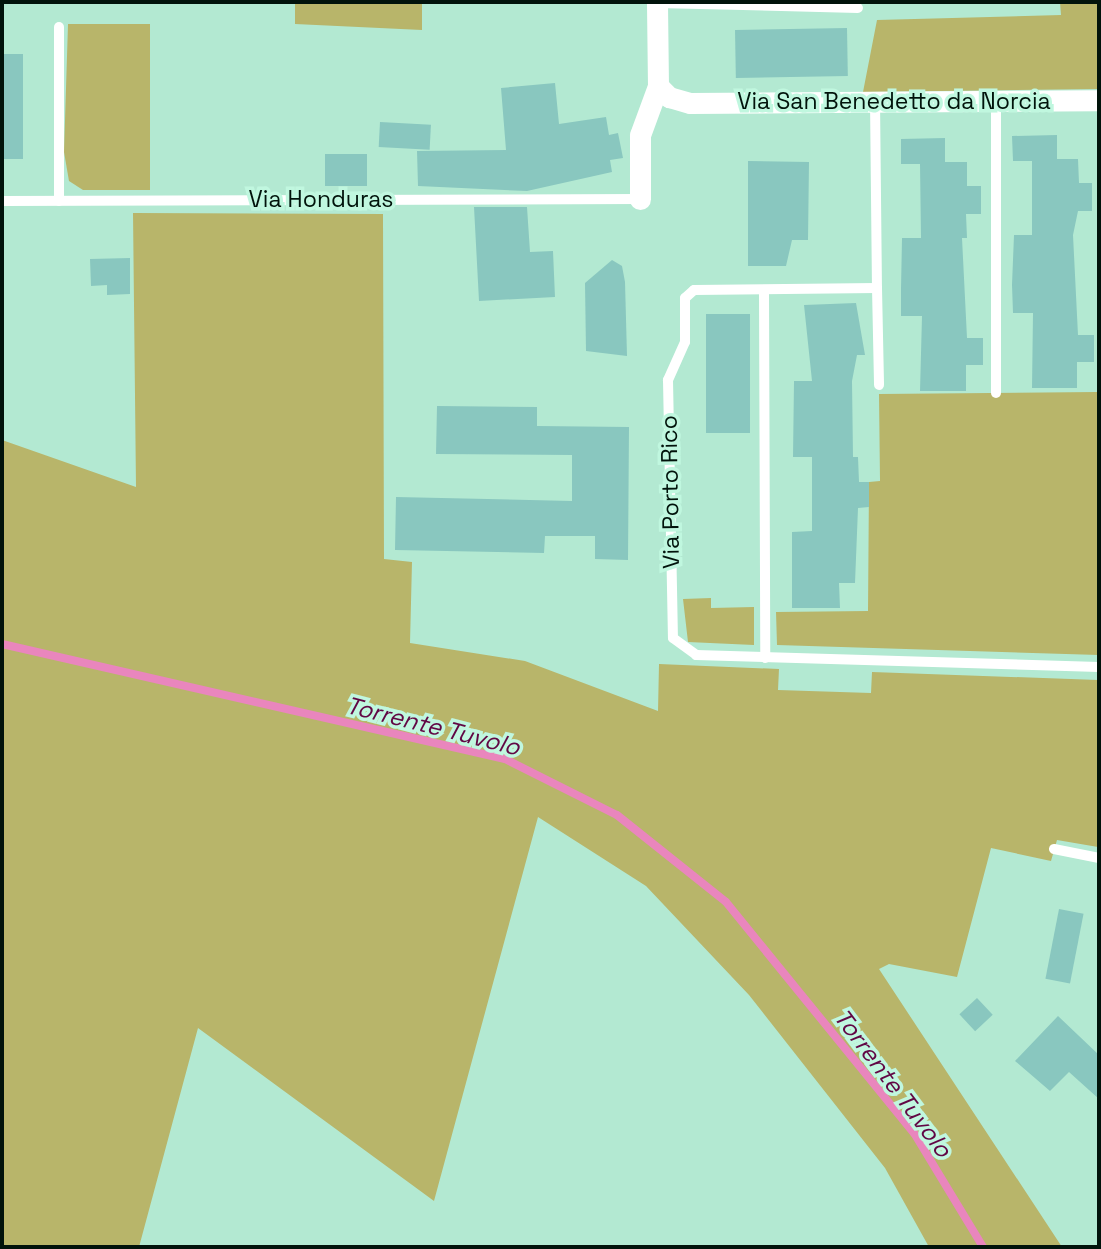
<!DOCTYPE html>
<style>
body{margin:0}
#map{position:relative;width:1101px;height:1249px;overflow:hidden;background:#b3e9d2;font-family:"Space Grotesk",sans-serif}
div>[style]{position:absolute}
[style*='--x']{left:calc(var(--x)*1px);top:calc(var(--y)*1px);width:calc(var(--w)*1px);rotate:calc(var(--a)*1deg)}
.green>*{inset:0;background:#b8b56a}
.stream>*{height:8px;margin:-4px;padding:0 4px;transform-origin:4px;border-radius:4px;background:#e986bd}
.building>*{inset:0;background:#89c7bf;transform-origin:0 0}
.service>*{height:10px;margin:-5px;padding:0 5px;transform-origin:5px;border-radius:5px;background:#fff}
.minor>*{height:21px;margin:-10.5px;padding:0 10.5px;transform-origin:10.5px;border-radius:10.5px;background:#fff}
span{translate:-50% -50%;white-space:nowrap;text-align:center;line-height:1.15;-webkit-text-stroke:7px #c0f7df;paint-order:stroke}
.street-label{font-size:23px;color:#01130b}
.water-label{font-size:24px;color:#610744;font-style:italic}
.frame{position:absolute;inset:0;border:4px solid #01130b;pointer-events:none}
</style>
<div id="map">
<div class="green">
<i style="clip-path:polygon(295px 2px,422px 2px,422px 30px,295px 24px)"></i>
<i style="clip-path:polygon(1060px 2px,1099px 2px,1099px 89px,863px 92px,877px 20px,1061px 15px)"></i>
<i style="clip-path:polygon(68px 24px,150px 24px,150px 190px,83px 190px,69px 181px,64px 152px)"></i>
<i style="clip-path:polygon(133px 213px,383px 214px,384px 559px,412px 562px,410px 643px,525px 661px,658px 711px,659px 664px,779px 669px,778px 690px,871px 693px,872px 672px,1098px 680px,1098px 847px,1057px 840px,1051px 861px,991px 848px,957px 977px,889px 964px,879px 969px,1062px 1247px,929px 1247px,885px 1168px,749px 995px,646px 886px,538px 817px,434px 1201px,198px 1028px,139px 1247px,2px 1247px,2px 440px,136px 487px)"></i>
<i style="clip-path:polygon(1099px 261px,1099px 655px,777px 645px,776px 612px,868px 611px,869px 482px,880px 481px,879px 394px,1097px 392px)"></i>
<i style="clip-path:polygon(711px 598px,711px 608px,754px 607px,754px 645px,688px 642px,683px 599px)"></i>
</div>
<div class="stream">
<i style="--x:2;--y:644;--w:516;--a:12.88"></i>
<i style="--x:505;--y:759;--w:125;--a:26.6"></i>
<i style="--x:617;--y:815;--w:139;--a:38.6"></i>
<i style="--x:726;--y:902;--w:298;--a:50.9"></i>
<i style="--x:914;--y:1133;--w:133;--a:58.8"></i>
</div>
<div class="building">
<i style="left:847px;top:28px;width:48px;height:112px;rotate:89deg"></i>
<i style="left:2px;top:54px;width:21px;height:105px"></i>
<i style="clip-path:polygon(555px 83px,559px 124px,606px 117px,609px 135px,618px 133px,623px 158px,610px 160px,612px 172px,527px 191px,418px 186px,417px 151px,506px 150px,501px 88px)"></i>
<i style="left:380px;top:122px;width:51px;height:25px;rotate:3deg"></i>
<i style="clip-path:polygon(1057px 135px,1057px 159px,1078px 159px,1079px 183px,1092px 183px,1092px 211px,1078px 211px,1073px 235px,1078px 335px,1094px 335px,1094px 362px,1077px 362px,1077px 388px,1032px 388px,1033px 313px,1013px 313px,1012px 285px,1014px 235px,1032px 235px,1032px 161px,1013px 161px,1012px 136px)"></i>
<i style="clip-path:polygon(945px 138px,945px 162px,967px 162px,967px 186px,981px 186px,981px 214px,966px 214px,967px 238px,962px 238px,967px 338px,983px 338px,983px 365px,966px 365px,966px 391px,920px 391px,922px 316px,901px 316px,901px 289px,902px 238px,921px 238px,920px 164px,901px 164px,901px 139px)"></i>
<i style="left:325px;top:154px;width:42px;height:32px"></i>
<i style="clip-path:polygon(748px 161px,809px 162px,808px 240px,792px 240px,786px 266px,748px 266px)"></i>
<i style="clip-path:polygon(474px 207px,527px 207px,530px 252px,553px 251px,555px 297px,479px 301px)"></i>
<i style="clip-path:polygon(130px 258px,130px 294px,107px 295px,107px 285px,91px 286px,90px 259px)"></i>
<i style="clip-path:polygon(612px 260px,622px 266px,625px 282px,627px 356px,586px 351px,585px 283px)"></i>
<i style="clip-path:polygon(856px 303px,865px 355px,857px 355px,852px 381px,853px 457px,858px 457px,859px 482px,869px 482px,869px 507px,858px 508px,855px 583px,839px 583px,840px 608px,792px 608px,792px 532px,812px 531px,812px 457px,793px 457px,794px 381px,812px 381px,804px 305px)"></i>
<i style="left:706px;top:314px;width:44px;height:119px"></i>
<i style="clip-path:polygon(437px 406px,537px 407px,537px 426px,629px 427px,628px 560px,595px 559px,595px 536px,545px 536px,544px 553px,395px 550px,396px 497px,572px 501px,572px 455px,436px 454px)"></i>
<i style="left:1059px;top:909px;width:25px;height:71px;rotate:11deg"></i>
<i style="left:977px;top:998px;width:23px;height:24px;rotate:47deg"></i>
<i style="clip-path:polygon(1058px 1016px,1099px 1055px,1099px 1099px,1069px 1072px,1050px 1091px,1015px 1061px)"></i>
</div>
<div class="service">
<i style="--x:657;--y:3;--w:201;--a:1.4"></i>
<i style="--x:59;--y:27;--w:174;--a:90"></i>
<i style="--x:875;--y:100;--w:188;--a:89.4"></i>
<i style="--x:877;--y:288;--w:183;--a:179.4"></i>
<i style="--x:694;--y:290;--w:12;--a:138"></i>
<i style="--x:685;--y:298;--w:44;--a:90"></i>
<i style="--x:685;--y:342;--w:42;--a:114.1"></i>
<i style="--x:668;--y:380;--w:258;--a:88.9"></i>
<i style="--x:673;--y:638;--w:29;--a:36"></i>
<i style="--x:696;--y:655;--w:403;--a:1.7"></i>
<i style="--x:996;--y:101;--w:292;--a:90"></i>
<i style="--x:2;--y:201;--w:638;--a:-0.18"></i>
<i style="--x:877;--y:288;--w:97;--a:88.8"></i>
<i style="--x:764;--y:290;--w:368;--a:89.8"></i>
<i style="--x:1054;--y:849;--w:46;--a:11.3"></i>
</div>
<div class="minor">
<i style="--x:658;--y:86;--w:16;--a:45"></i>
<i style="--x:669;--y:97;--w:22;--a:16"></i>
<i style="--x:690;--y:103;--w:409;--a:-0.4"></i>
<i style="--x:640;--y:199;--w:64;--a:-90"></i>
<i style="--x:640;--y:135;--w:52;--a:-69.8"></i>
<i style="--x:658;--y:86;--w:84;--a:-90.7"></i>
</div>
<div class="street-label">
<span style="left:894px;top:101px">Via San Benedetto da Norcia</span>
<span style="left:321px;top:199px">Via Honduras</span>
<span style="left:670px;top:492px;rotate:-91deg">Via Porto Rico</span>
</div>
<div class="water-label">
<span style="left:433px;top:726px;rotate:14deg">Torrente Tuvolo</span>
<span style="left:893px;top:1083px;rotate:53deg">Torrente Tuvolo</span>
</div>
<div class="frame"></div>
</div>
